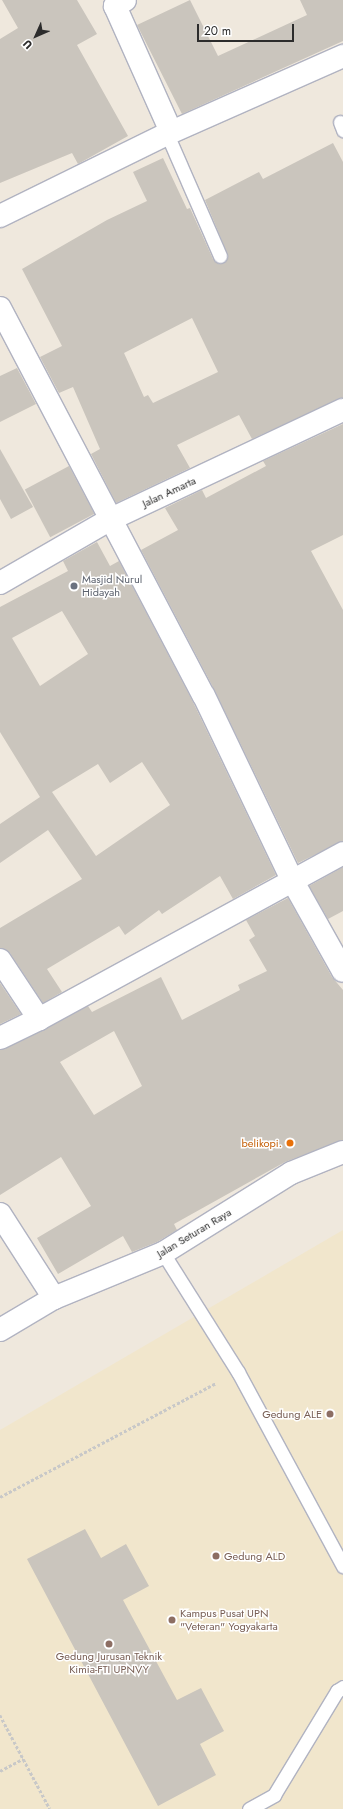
<!DOCTYPE html>
<style>
body{margin:0}
#map{position:relative;width:343px;height:1809px;overflow:hidden;background:#efe8dd;font-family:Jost,sans-serif}
div>[style]{position:absolute}
[style*='--x']{left:calc(var(--x)*1px);top:calc(var(--y)*1px);width:calc(var(--w)*1px);rotate:calc(var(--a)*1deg)}
.education>*{inset:0;background:#f1e6cc}
.building>*{inset:0;background:#cac5bd;transform-origin:0 0}
.path>*{height:2.5px;margin-top:-1.25px;transform-origin:0;background:repeating-linear-gradient(90deg,#c8c8c8 0 3px,transparent 0 5px)}
.roads{filter:drop-shadow(1px 0 #b1b3c1) drop-shadow(-1px 0 #b1b3c1) drop-shadow(0 1px #b1b3c1) drop-shadow(0 -1px #b1b3c1)}
.service>*{height:13px;margin:-6.5px;padding:0 6.5px;transform-origin:6.5px;border-radius:6.5px;background:#fff}
.minor>*{height:22px;margin:-11px;padding:0 11px;transform-origin:11px;border-radius:11px;background:#fff}
.secondary>*{height:22px;margin:-11px;padding:0 11px;transform-origin:11px;border-radius:11px;background:#fff}
.dots>*{width:11px;height:11px;translate:-50% -50%;box-sizing:border-box;border:2px solid #fff;border-radius:50%}
span{translate:-50% -50%;white-space:nowrap;text-align:center;line-height:1.15;-webkit-text-stroke:3px #fff;paint-order:stroke}
.street-label{font-size:11px;color:#2c2c2c}
.worship-label{font-size:11px;color:#5b616d}
.left{translate:0 -50%;text-align:left}
.food-label{font-size:11px;color:#c56008}
.right{translate:-100% -50%;text-align:right}
.education-label{font-size:11px;color:#785e54}
.north{position:absolute;left:16px;top:16px;width:40px;height:40px;-webkit-text-stroke:3px #fff;paint-order:stroke;rotate:225deg;font-size:11px;font-weight:700;line-height:16px;text-align:center;color:#2c2c2c}
.north::after{content:'';display:block;margin:auto;width:14px;height:18px;background:#2c2c2c;clip-path:polygon(50% 0,100% 100%,50% 72%,0 100%)}
.scale{position:absolute;left:197px;top:24px;width:97px;height:18px;box-sizing:border-box;border:2px solid #2c2c2c;border-top:0;padding-left:5px;font-size:12px;line-height:14px;white-space:nowrap;color:#2c2c2c;-webkit-text-stroke:3px #fff;paint-order:stroke}
</style>
<div id="map">
<div class="education">
<i style="clip-path:polygon(343px 1230px,343px 1809px,0 1809px,0 1430px)"></i>
</div>
<div class="building">
<i style="clip-path:polygon(2px 0,77px 0,97px 34px,77px 45px,128px 136px,78px 164px,72px 153px,0 183px,0 39px,18px 28px)"></i>
<i style="clip-path:polygon(190px 0,218px 56px,307px 15px,300px 0,343px 0,343px 41px,182px 114px,137px 25px)"></i>
<i style="clip-path:polygon(evenodd,333px 143px,343px 162px,343px 398px,252px 439px,239px 415px,177px 445px,190px 468px,116px 503px,91px 454px,100px 449px,73px 387px,59px 393px,40px 357px,62px 346px,22px 269px,107px 220px,147px 201px,133px 172px,163px 158px,187px 209px,190px 208px,213px 259px,223px 263px,227px 253px,205px 200px,259px 172px,263px 179px,333px 143px,192px 318px,218px 372px,153px 403px,148px 395px,144px 397px,124px 353px,192px 318px)"></i>
<i style="clip-path:polygon(17px 368px,36px 404px,0 422px,0 376px)"></i>
<i style="clip-path:polygon(343px 424px,343px 535px,311px 551px,343px 610px,343px 841px,298px 863px,215px 691px,141px 550px,178px 530px,165px 508px,202px 490px,206px 498px,266px 466px,263px 461px)"></i>
<i style="clip-path:polygon(0 449px,33px 507px,11px 519px,0 499px)"></i>
<i style="left:69px;top:466px;width:54px;height:50px;rotate:62deg"></i>
<i style="clip-path:polygon(evenodd,97px 542px,110px 566px,119px 561px,193px 702px,276px 875px,233px 899px,220px 876px,162px 914px,159px 910px,125px 935px,119px 926px,47px 969px,62px 992px,43px 1003px,10px 953px,0 948px,0 928px,82px 879px,48px 830px,0 863px,0 824px,40px 797px,0 732px,0 607px,68px 571px,63px 561px,97px 542px,62px 611px,88px 654px,40px 686px,12px 638px,62px 611px,97px 542px,142px 762px,170px 805px,96px 856px,52px 792px,98px 764px,110px 783px,142px 762px)"></i>
<i style="clip-path:polygon(343px 867px,343px 911px,328px 919px,309px 886px)"></i>
<i style="clip-path:polygon(evenodd,288px 898px,332px 977px,343px 990px,343px 1140px,285px 1162px,174px 1224px,177px 1230px,157px 1242px,132px 1252px,123px 1236px,58px 1274px,37px 1238px,91px 1206px,61px 1157px,0 1195px,0 1050px,88px 1006px,92px 1012px,161px 977px,182px 1020px,240px 990px,238px 985px,267px 971px,249px 940px,255px 936px,246px 920px,288px 898px,114px 1031px,142px 1086px,94px 1115px,60px 1062px,114px 1031px)"></i>
<i style="clip-path:polygon(0 983px,21px 1014px,0 1024px)"></i>
<i style="clip-path:polygon(85px 1529px,101px 1558px,126px 1544px,149px 1586px,123px 1600px,177px 1700px,201px 1688px,224px 1731px,200px 1744px,216px 1775px,158px 1806px,27px 1559px)"></i>
</div>
<div class="path">
<i style="--x:0;--y:1497;--w:244;--a:-27.8"></i>
<i style="--x:0;--y:1715;--w:106;--a:62"></i>
<i style="--x:0;--y:1771;--w:26;--a:-28"></i>
</div>
<div class="roads">
<div class="service">
<i style="--x:340;--y:122;--w:9;--a:69"></i>
<i style="--x:167;--y:134;--w:133;--a:66.5"></i>
<i style="--x:163;--y:1253;--w:141;--a:57.8"></i>
<i style="--x:238;--y:1372;--w:221;--a:61.6"></i>
<i style="--x:249;--y:1809;--w:29;--a:-29"></i>
<i style="--x:274;--y:1795;--w:122;--a:-58.8"></i>
<i style="--x:337;--y:1691;--w:7;--a:-34"></i>
</div>
<div class="minor">
<i style="--x:125;--y:0;--w:12;--a:149"></i>
<i style="--x:115;--y:6;--w:138;--a:66"></i>
<i style="--x:0;--y:216;--w:186;--a:-26.2"></i>
<i style="--x:167;--y:134;--w:193;--a:-23.9"></i>
<i style="--x:0;--y:308;--w:438;--a:62.3"></i>
<i style="--x:204;--y:696;--w:204;--a:64.4"></i>
<i style="--x:292;--y:880;--w:104;--a:60.7"></i>
<i style="--x:0;--y:583;--w:128;--a:-30"></i>
<i style="--x:111;--y:519;--w:256;--a:-25.2"></i>
<i style="--x:0;--y:960;--w:71;--a:56.5"></i>
<i style="--x:39;--y:1019;--w:43;--a:154"></i>
<i style="--x:39;--y:1019;--w:346;--a:-28.6"></i>
<i style="--x:0;--y:1214;--w:100;--a:57.3"></i>
</div>
<div class="secondary">
<i style="--x:0;--y:1330;--w:63;--a:-30.7"></i>
<i style="--x:54;--y:1298;--w:118;--a:-22.4"></i>
<i style="--x:163;--y:1253;--w:151;--a:-32"></i>
<i style="--x:291;--y:1173;--w:56;--a:-22"></i>
</div>
</div>
<div class="dots">
<i style="left:74px;top:586px;background:#6b7280"></i>
<i style="left:290px;top:1143px;background:#e8710a"></i>
<i style="left:330px;top:1414px;background:#8d6e63"></i>
<i style="left:216px;top:1556px;background:#8d6e63"></i>
<i style="left:172px;top:1620px;background:#8d6e63"></i>
<i style="left:109px;top:1644px;background:#8d6e63"></i>
</div>
<div class="street-label">
<span style="left:169px;top:492px;rotate:-25deg">Jalan Amarta</span>
<span style="left:194px;top:1233px;rotate:-31deg">Jalan Seturan Raya</span>
</div>
<div class="worship-label">
<span class="left" style="left:82px;top:586px">Masjid Nurul<br>Hidayah</span>
</div>
<div class="food-label">
<span class="right" style="left:282px;top:1143px">belikopi.</span>
</div>
<div class="education-label">
<span class="right" style="left:322px;top:1414px">Gedung ALE</span>
<span class="left" style="left:224px;top:1556px">Gedung ALD</span>
<span class="left" style="left:180px;top:1620px">Kampus Pusat UPN<br>"Veteran" Yogyakarta</span>
<span style="left:109px;top:1663px">Gedung Jurusan Teknik<br>Kimia-FTI UPNVY</span>
</div>
<div class="north">U</div>
<div class="scale">20 m</div>
</div>
